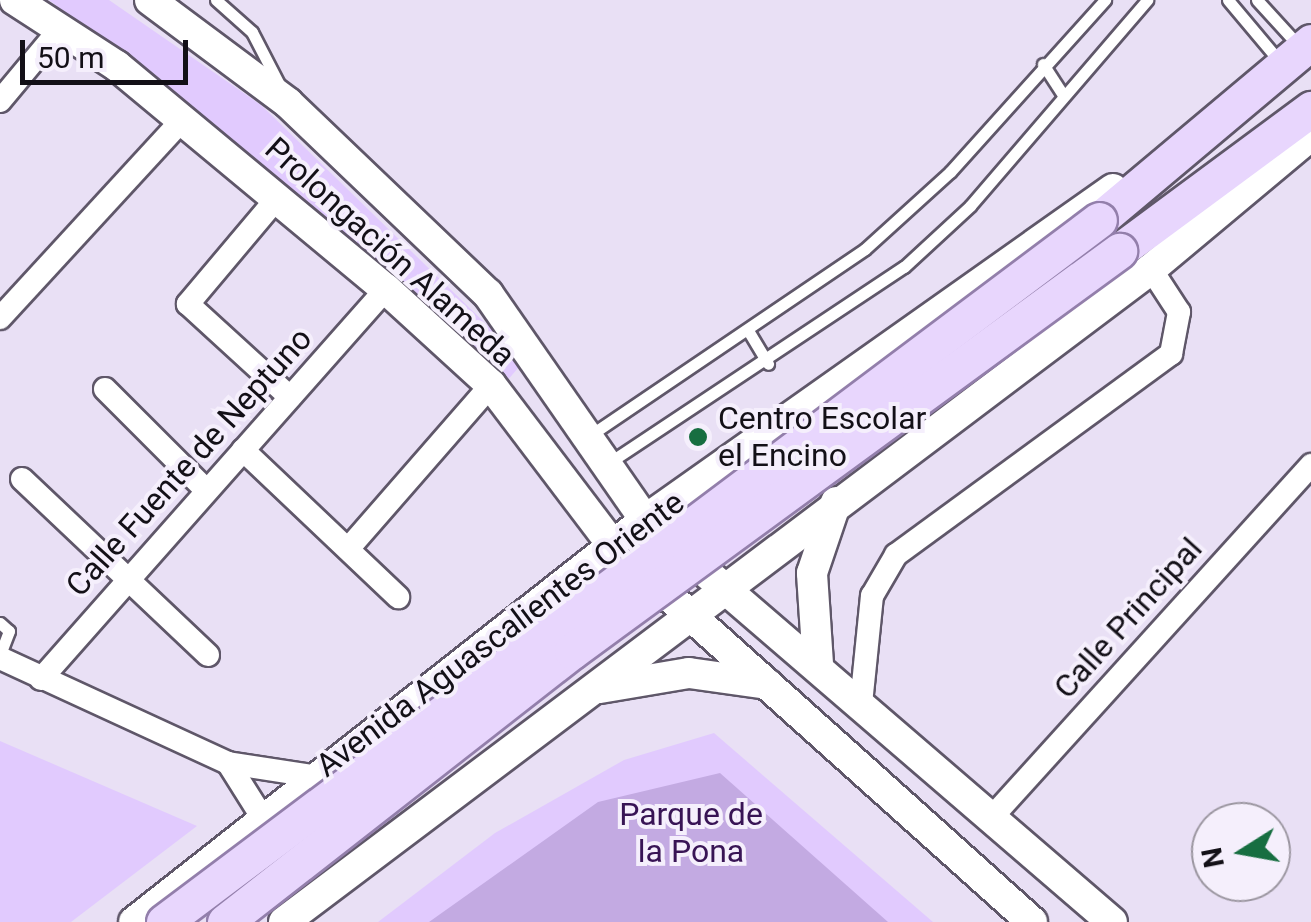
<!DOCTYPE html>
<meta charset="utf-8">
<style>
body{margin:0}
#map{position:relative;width:1311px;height:922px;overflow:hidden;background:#e9e0f5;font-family:Roboto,sans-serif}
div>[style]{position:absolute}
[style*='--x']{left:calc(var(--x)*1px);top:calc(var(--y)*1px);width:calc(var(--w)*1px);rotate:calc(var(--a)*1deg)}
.green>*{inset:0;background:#e1cafe}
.forest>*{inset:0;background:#c3aae2}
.roads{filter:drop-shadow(2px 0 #5f5769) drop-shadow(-2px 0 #5f5769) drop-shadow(0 2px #5f5769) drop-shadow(0 -2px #5f5769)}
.lane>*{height:11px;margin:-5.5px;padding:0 5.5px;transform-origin:5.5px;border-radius:5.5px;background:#fff}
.street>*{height:22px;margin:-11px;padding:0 11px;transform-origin:11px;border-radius:11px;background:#fff}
.secondary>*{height:30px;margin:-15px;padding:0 15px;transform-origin:15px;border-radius:15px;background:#fff}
.primary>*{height:35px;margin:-17.5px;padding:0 17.5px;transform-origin:17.5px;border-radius:17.5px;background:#e8d6fd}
.bridges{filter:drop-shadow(2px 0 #937fab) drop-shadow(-2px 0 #937fab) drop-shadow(0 2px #937fab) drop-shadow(0 -2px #937fab)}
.primary-bridge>*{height:35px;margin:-17.5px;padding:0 17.5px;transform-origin:17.5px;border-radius:17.5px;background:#e8d6fd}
.dots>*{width:28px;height:28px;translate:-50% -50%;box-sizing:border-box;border:5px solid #f5effc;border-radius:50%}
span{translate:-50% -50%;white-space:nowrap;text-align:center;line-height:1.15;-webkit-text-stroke:8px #f5effc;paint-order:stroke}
.street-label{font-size:32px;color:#131017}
.poi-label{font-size:32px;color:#131017}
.left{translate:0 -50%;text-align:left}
.park-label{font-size:32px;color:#381455}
.north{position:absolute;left:1191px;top:802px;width:100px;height:100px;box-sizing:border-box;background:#f5effc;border:2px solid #9b96a0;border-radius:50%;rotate:259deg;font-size:28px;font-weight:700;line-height:40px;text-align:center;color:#131017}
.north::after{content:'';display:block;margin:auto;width:35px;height:45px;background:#176e41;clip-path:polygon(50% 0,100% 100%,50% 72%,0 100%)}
.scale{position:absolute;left:20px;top:40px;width:168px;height:45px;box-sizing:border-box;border:5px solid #131017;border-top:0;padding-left:12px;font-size:30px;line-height:35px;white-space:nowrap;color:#131017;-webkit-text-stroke:8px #f5effc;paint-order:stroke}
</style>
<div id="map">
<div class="green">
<i style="clip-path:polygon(49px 0,109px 0,261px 105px,524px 361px,501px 388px,310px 206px)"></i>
<i style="clip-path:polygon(714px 733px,933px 922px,378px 922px,495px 833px,624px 760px)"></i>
<i style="clip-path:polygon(0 741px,197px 826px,71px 922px,0 922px)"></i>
</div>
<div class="forest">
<i style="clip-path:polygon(720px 773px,888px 922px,429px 922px,598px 802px)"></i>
</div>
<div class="roads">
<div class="lane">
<i style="--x:216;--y:0;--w:48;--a:41.6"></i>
<i style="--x:252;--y:32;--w:65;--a:62.7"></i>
<i style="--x:1228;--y:0;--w:81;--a:50"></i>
<i style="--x:1257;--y:0;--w:62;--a:47.6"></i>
<i style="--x:1043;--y:64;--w:37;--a:57"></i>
<i style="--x:749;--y:332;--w:37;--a:59"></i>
<i style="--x:589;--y:436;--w:333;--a:-34.1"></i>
<i style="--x:865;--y:249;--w:115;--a:-42.2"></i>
<i style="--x:950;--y:172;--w:232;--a:-48"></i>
<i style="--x:610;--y:462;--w:353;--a:-33.6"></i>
<i style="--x:904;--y:267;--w:90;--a:-42.7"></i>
<i style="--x:970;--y:206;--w:272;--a:-49.3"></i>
<i style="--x:0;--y:623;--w:12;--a:42"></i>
<i style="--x:9;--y:631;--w:26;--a:111"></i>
</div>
<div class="street">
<i style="--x:0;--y:101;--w:94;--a:-50.2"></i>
<i style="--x:278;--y:197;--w:140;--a:130.1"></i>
<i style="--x:188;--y:304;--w:138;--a:42.4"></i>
<i style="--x:0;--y:318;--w:272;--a:-47.4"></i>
<i style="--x:105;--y:389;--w:143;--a:45"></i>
<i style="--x:243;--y:450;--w:214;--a:43.5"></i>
<i style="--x:22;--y:479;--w:256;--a:43.4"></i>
<i style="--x:348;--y:549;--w:218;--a:-48.9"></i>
<i style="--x:0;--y:658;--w:251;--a:24.7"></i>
<i style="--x:228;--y:763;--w:86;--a:8.7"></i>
<i style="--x:41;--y:679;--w:521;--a:-48.5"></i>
<i style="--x:861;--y:704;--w:109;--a:-84.2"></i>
<i style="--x:872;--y:596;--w:48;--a:-59.7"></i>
<i style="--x:896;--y:555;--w:341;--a:-36.2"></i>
<i style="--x:1171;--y:354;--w:43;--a:-79.2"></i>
<i style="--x:1179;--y:312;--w:51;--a:-123.1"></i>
<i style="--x:228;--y:763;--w:64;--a:57.8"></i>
<i style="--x:993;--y:816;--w:474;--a:-47.8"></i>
</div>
<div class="secondary">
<i style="--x:15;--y:0;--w:121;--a:32.9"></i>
<i style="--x:117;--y:66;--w:349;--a:39.7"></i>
<i style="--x:386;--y:289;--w:142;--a:42.4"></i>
<i style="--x:491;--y:385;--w:202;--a:52.8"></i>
<i style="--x:613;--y:546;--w:563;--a:41.9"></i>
<i style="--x:150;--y:0;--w:172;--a:36.7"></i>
<i style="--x:288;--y:103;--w:277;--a:43.7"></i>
<i style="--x:488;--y:294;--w:275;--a:55.2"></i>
<i style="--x:645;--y:520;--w:616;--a:40.72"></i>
<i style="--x:818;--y:664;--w:91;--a:-93.8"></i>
<i style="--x:812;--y:573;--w:75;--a:-71.3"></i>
<i style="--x:600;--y:688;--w:90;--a:-9.6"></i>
<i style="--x:689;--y:673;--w:79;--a:8"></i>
<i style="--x:134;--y:922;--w:650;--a:-38.19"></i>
<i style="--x:645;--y:520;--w:573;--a:-35.27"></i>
<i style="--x:284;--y:922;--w:1085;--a:-36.99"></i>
<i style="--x:1151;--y:269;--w:209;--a:-39.9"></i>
</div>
<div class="primary">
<i style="--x:1099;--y:220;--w:277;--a:-40"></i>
<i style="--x:1119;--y:251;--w:239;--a:-36.5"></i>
</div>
</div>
<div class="bridges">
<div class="primary-bridge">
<i style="--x:164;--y:922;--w:1169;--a:-36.9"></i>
<i style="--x:225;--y:922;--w:440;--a:-38"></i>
<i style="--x:572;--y:651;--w:678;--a:-36.18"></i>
</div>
</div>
<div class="dots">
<i style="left:698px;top:437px;background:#176e41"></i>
</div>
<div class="street-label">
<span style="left:390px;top:252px;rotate:42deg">Prolongación Alameda</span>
<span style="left:189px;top:462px;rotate:-48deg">Calle Fuente de Neptuno</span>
<span style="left:1128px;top:618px;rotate:-48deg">Calle Principal</span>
<span style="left:500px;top:634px;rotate:-37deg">Avenida Aguascalientes Oriente</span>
</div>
<div class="poi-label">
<span class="left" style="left:718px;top:437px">Centro Escolar<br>el Encino</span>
</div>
<div class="park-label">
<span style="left:691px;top:833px">Parque de<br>la Pona</span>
</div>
<div class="north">N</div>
<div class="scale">50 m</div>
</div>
